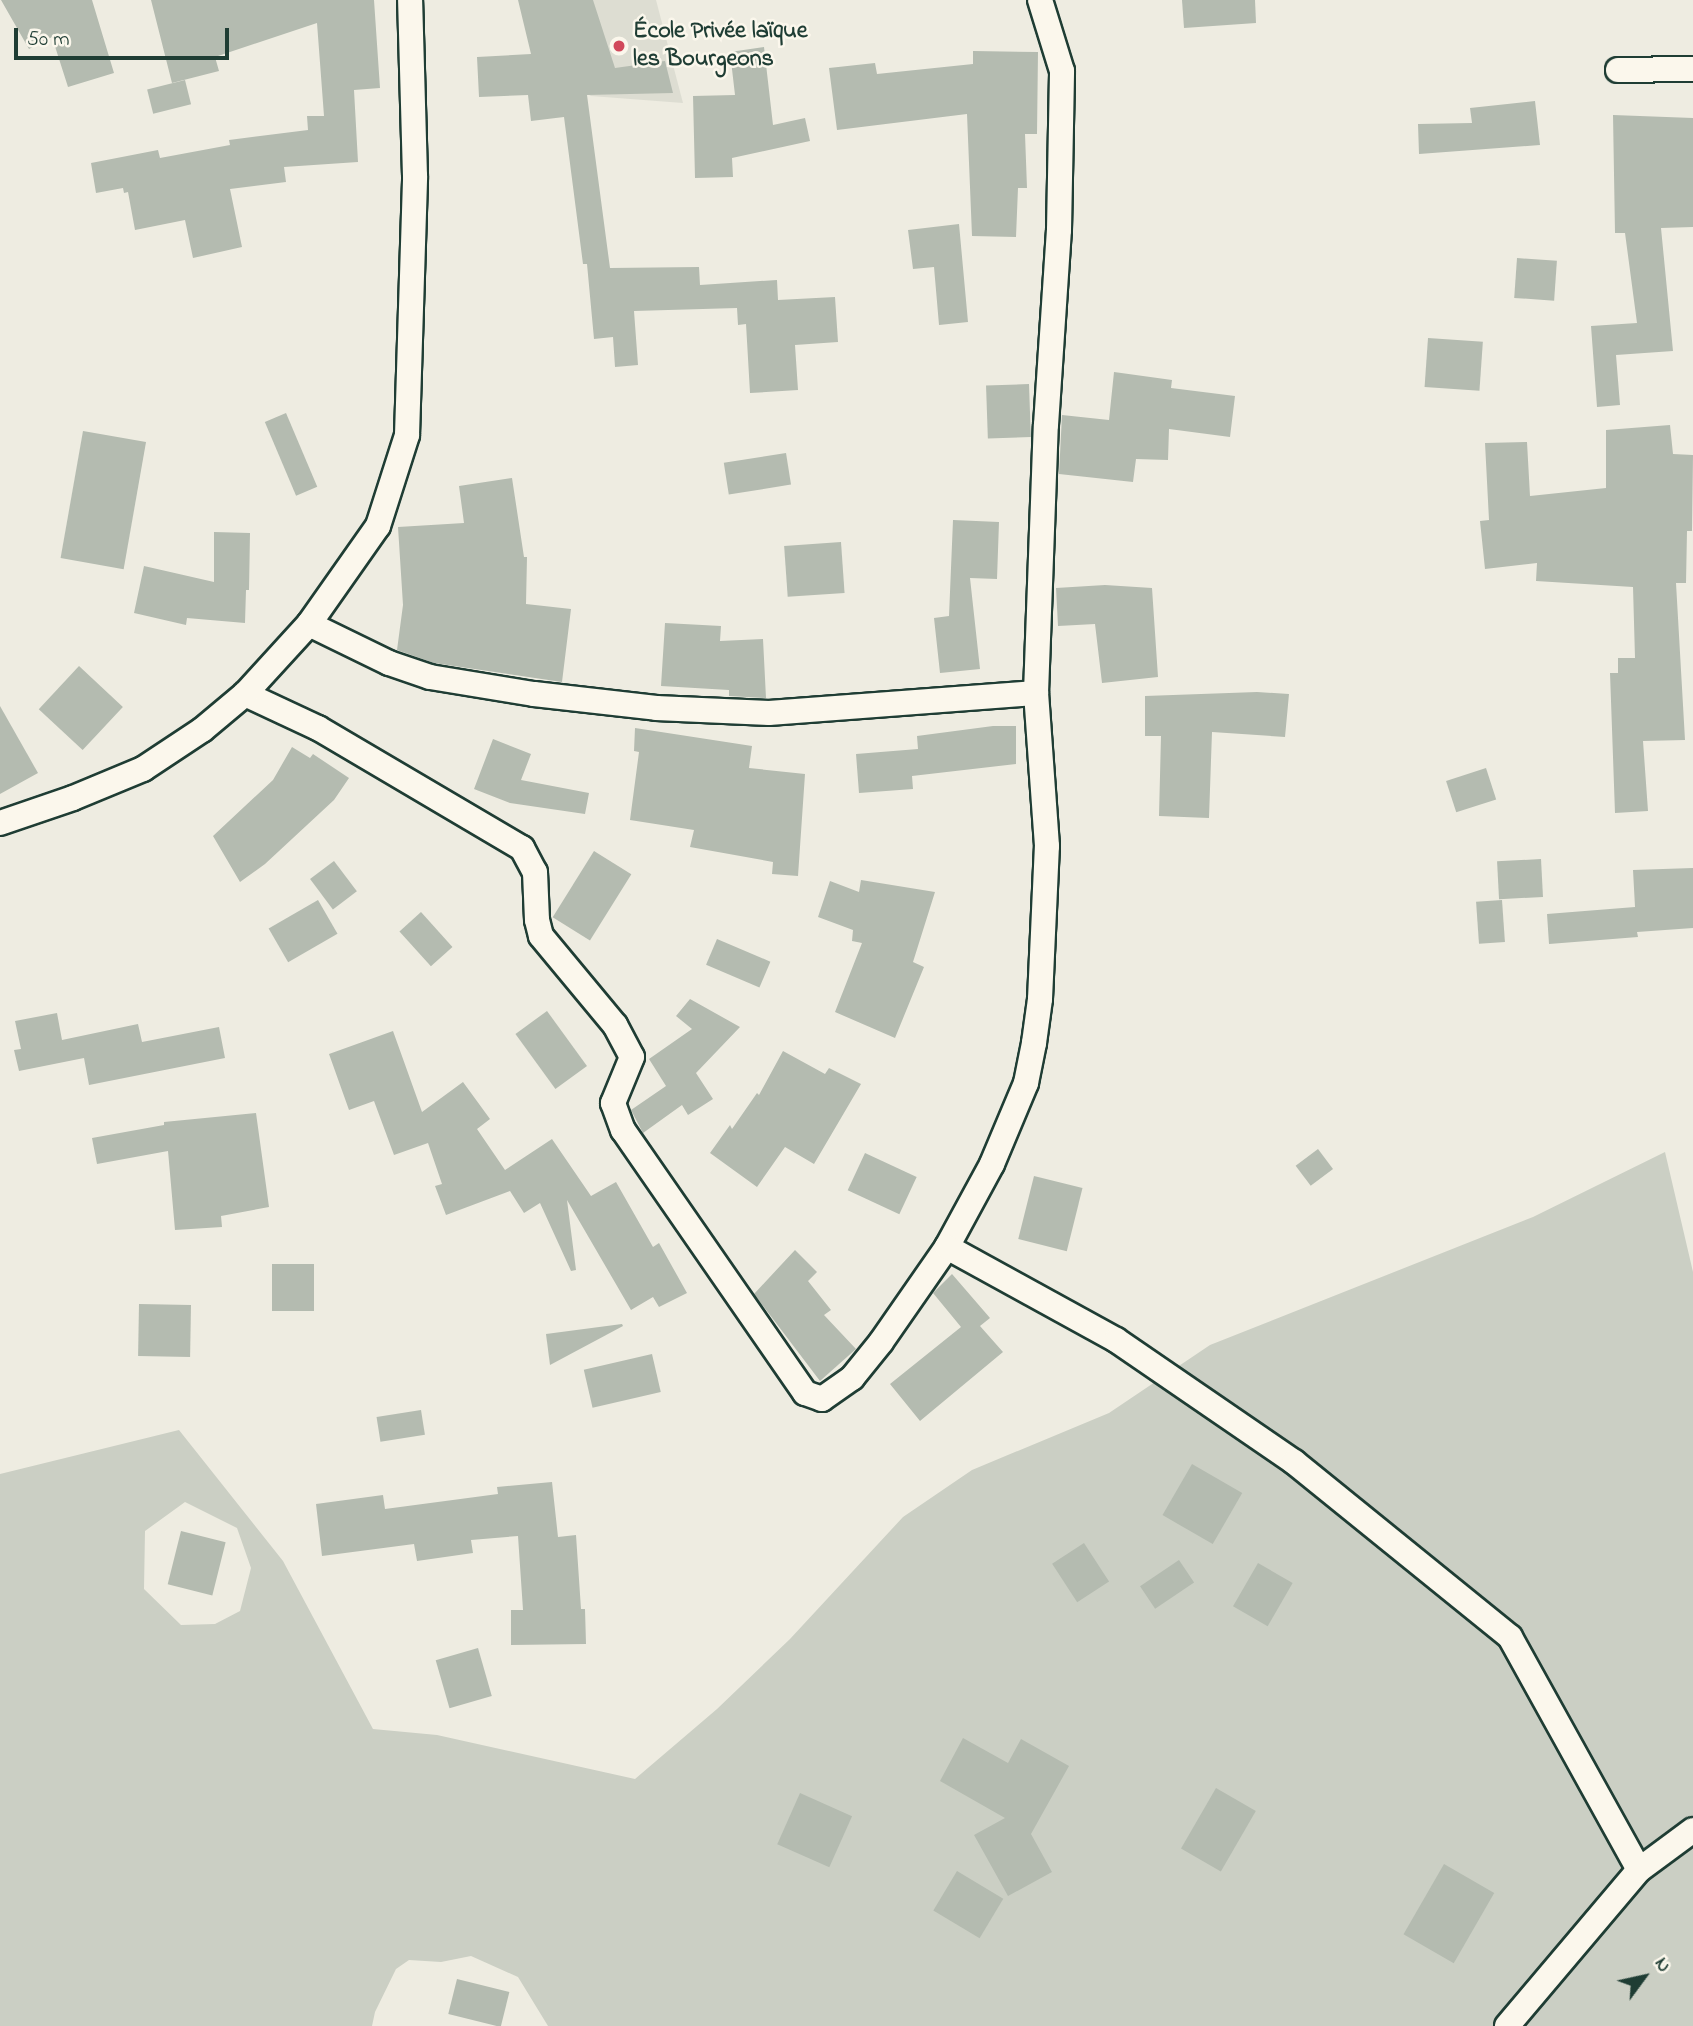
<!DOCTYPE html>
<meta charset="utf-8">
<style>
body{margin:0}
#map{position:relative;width:1693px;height:2026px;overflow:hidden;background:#eeece1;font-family:"Indie Flower",sans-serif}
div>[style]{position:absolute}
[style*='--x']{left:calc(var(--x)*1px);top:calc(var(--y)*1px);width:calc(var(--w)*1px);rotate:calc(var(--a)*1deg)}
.built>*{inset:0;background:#ddddd2}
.green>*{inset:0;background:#cbcfc4}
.building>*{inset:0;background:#b4bbb0;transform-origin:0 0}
.roads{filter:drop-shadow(2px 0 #1f3d34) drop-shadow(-2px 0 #1f3d34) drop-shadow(0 2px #1f3d34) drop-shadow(0 -2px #1f3d34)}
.street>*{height:24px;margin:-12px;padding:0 12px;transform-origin:12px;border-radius:12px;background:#fbf7ec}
.dots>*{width:19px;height:19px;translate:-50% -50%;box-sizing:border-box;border:4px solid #fbf7ec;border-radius:50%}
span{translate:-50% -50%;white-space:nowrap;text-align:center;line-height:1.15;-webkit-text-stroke:5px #fbf7ec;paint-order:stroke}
.poi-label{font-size:24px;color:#1f3d34;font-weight:700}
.left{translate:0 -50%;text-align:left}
.north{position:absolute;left:1609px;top:1942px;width:70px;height:70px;-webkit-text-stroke:5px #fbf7ec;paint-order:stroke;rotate:57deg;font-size:19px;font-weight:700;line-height:28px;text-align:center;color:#1f3d34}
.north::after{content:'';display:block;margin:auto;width:24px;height:32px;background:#1f3d34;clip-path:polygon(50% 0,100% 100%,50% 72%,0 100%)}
.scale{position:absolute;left:14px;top:28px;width:215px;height:32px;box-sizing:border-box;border:4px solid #1f3d34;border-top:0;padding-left:9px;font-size:21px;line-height:24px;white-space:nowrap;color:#1f3d34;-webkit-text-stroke:5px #fbf7ec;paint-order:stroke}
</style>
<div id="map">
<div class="built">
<i style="clip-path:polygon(555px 0,656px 0,683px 103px,591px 96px,584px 92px)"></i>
</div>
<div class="green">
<i style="clip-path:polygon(evenodd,1665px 1152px,1693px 1272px,1693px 2026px,548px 2026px,518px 1977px,471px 1956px,441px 1962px,409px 1960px,396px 1969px,375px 2012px,372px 2026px,0 2026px,0 1474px,179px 1430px,283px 1561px,373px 1729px,437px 1735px,635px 1779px,717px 1709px,790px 1639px,903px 1517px,972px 1470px,1109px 1413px,1210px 1345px,1533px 1217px,1665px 1152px,185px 1502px,237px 1528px,251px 1568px,240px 1611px,215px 1624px,181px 1625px,144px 1589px,145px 1531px,185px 1502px)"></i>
</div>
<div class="building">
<i style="clip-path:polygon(1px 0,92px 0,114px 73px,68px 87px,52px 37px,29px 49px)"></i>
<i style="clip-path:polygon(151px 0,374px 0,380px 88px,354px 90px,358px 162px,284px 167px,286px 182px,230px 189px,242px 247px,193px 258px,185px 220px,135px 230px,128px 192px,124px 193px,123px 188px,96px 193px,91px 163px,158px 150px,160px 158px,230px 145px,229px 140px,308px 130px,307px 116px,324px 116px,317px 23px,215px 57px,219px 71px,172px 83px)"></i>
<i style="clip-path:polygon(518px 0,593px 0,615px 68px,665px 61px,673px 93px,587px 95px,610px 268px,699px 267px,700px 285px,777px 280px,778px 300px,835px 297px,838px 342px,795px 345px,798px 390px,750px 393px,746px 324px,738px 325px,737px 308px,634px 311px,638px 365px,615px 367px,613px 337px,594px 339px,587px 264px,583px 264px,564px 117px,531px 121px,528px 95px,479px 97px,477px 57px,531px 54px)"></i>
<i style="clip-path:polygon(1182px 0,1255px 0,1256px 23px,1184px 28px)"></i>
<i style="clip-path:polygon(764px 47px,773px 125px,805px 118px,810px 141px,732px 158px,733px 177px,695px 178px,693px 96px,735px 95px,730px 52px)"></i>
<i style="clip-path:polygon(973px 51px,1038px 52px,1037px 134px,1025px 134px,1027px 188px,1018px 188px,1016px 237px,972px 236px,967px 114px,837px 130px,829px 68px,875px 63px,877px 74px,973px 64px)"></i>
<i style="left:185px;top:80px;width:25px;height:39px;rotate:76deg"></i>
<i style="clip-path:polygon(1535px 101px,1540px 145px,1419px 154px,1418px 124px,1472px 123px,1470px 108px)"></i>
<i style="clip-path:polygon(1613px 115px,1693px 118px,1693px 227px,1661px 228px,1673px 351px,1616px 355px,1620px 405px,1597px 407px,1591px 326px,1637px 323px,1625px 233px,1615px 233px)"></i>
<i style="clip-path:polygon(959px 224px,968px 322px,939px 325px,934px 267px,913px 269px,908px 230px)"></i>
<i style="left:1517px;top:258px;width:40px;height:40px;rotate:4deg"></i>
<i style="left:1428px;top:338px;width:55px;height:49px;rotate:4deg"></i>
<i style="clip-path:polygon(1114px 372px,1172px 380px,1171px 388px,1235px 396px,1230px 437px,1169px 429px,1168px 460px,1136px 459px,1133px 482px,1059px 474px,1062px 415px,1109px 420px)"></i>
<i style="left:1029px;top:384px;width:53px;height:43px;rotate:88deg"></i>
<i style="left:286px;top:413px;width:80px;height:23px;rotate:67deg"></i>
<i style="clip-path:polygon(1670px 425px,1673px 454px,1693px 455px,1692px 531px,1687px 531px,1686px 583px,1676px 583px,1685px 740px,1643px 741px,1648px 811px,1615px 813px,1610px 673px,1618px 673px,1618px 658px,1635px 658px,1633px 587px,1536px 581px,1537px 563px,1485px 569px,1480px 521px,1489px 520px,1485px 443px,1527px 442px,1530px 496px,1606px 488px,1606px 430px)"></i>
<i style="left:83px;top:431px;width:64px;height:129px;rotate:10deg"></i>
<i style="left:786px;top:453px;width:32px;height:63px;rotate:81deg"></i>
<i style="clip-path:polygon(512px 478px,524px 557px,527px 557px,526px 604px,571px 609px,562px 682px,434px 663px,397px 650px,403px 605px,398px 527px,464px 523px,459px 486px)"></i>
<i style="clip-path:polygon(953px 520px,999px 522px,997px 579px,970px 578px,980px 669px,940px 673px,934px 618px,949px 616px)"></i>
<i style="clip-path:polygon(214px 532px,250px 533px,249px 590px,246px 590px,245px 623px,187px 618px,186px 625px,134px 613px,144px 566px,214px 582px)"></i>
<i style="left:841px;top:542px;width:51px;height:57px;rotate:86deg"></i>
<i style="clip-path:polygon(1105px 585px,1152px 588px,1158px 677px,1102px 683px,1095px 624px,1058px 626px,1056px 588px)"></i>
<i style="clip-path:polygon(665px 623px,721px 626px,720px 641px,763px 639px,766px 698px,729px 696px,729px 690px,661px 686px)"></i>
<i style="left:79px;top:666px;width:60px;height:59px;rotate:43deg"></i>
<i style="clip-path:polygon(1257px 692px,1289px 694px,1285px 737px,1212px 732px,1209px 818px,1159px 816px,1161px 736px,1145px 736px,1145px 696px)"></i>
<i style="clip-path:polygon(0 706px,38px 773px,0 794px)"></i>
<i style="clip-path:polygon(993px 726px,1016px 726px,1016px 764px,912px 776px,913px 789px,859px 793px,856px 754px,918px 749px,917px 736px)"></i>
<i style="clip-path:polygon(635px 728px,752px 746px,749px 768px,805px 774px,798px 876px,772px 874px,773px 862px,690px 847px,694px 830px,630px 820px,639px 752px,634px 751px)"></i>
<i style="clip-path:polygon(493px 739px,531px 754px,521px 780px,589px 793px,585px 814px,510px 803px,474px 789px)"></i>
<i style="clip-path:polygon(292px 747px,310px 758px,313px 754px,349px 778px,334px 800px,265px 864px,240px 882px,213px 836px,273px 780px)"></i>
<i style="left:1486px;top:768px;width:33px;height:42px;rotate:72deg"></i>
<i style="left:594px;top:851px;width:44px;height:78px;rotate:32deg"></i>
<i style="left:1541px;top:859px;width:38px;height:44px;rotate:87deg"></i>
<i style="left:334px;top:861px;width:38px;height:30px;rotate:53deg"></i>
<i style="clip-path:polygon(1693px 868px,1693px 928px,1637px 932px,1638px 937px,1549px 944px,1547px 914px,1635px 907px,1633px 870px)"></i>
<i style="clip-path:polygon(861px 880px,935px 892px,913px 962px,924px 967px,895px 1038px,835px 1012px,862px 943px,852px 941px,853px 930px,818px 917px,830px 881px,859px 892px)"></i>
<i style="left:318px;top:900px;width:39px;height:57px;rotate:60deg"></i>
<i style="left:1502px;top:900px;width:42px;height:26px;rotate:86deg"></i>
<i style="left:421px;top:912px;width:47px;height:29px;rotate:48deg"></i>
<i style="left:717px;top:939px;width:58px;height:28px;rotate:23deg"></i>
<i style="clip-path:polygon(690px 999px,740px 1027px,696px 1073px,713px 1099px,688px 1115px,682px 1105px,643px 1133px,631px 1110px,666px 1086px,649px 1059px,692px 1029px,676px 1016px)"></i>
<i style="left:547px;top:1011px;width:68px;height:39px;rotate:54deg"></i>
<i style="clip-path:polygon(57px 1013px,62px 1040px,138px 1024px,142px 1042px,219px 1027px,225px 1058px,89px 1085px,84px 1058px,19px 1071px,14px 1050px,21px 1049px,15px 1021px)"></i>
<i style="clip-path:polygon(393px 1031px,422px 1112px,463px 1082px,490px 1119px,477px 1129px,505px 1170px,552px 1139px,591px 1196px,616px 1182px,653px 1247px,659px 1243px,687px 1293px,659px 1307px,653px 1297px,631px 1310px,567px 1200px,576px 1270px,571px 1271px,540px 1203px,524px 1213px,510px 1191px,446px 1215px,435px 1186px,442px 1184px,428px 1143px,394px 1155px,374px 1101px,349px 1110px,329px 1054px)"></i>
<i style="clip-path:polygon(783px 1051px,825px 1074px,829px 1068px,861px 1084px,814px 1164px,785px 1147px,757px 1187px,710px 1153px,730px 1125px,732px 1129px,757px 1093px,759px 1095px)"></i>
<i style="clip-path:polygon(256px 1113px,269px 1207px,221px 1216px,222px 1227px,175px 1230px,168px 1151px,97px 1164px,92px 1138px,164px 1125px,164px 1122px)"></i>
<i style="left:1318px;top:1149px;width:25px;height:28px;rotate:53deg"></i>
<i style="left:865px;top:1153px;width:57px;height:41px;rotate:25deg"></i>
<i style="left:1034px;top:1176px;width:50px;height:65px;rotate:14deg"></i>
<i style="clip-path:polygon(795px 1250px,817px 1272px,808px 1281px,831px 1310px,824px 1315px,856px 1349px,820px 1381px,754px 1294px)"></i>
<i style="left:272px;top:1264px;width:42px;height:47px"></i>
<i style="clip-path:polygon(952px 1274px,990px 1318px,980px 1326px,1003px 1352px,920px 1421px,890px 1384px,961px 1327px,933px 1293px)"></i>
<i style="left:139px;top:1304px;width:52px;height:52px;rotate:1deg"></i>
<i style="clip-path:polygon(622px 1324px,623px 1326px,550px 1365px,546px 1334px)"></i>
<i style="left:652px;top:1354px;width:39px;height:70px;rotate:77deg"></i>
<i style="left:421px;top:1410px;width:25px;height:45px;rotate:81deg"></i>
<i style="left:1192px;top:1464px;width:58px;height:59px;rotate:30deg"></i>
<i style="clip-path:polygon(552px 1482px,558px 1537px,576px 1535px,581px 1609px,585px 1609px,586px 1644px,511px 1645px,511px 1610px,523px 1610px,518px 1536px,471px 1540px,473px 1553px,417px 1561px,414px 1544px,322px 1556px,316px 1504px,383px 1495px,385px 1509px,498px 1494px,497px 1487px)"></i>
<i style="left:181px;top:1531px;width:46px;height:55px;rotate:14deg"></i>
<i style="left:1084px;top:1543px;width:46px;height:38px;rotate:57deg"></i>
<i style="left:1179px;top:1560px;width:27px;height:47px;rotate:56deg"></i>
<i style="left:1258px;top:1563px;width:40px;height:50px;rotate:30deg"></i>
<i style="left:478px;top:1648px;width:50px;height:44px;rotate:74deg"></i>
<i style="clip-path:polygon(963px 1738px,1008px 1763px,1021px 1739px,1069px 1766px,1031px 1834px,1052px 1872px,1008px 1896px,974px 1835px,1005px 1818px,940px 1781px)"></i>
<i style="left:1216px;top:1788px;width:46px;height:70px;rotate:30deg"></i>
<i style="left:800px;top:1793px;width:57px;height:56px;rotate:24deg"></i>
<i style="left:1444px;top:1864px;width:58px;height:81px;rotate:30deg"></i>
<i style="left:957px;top:1871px;width:54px;height:46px;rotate:31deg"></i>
<i style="left:457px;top:1979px;width:54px;height:36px;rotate:14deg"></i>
</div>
<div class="roads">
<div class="street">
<i style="--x:1618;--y:70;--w:75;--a:-0.8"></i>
<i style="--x:309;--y:624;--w:89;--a:26"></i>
<i style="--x:389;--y:663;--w:43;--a:18.9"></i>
<i style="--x:430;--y:677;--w:105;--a:9.3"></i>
<i style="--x:534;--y:694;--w:123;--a:6.5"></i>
<i style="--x:656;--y:708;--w:113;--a:2.5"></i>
<i style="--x:769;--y:713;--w:268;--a:-4.3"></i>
<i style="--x:245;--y:694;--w:81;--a:25"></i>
<i style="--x:318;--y:728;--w:237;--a:30.5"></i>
<i style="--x:522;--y:848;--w:27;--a:62"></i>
<i style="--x:535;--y:872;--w:48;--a:87.6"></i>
<i style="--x:537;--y:920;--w:16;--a:76"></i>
<i style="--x:541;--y:936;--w:116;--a:50.3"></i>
<i style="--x:615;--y:1025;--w:36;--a:62"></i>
<i style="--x:632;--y:1057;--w:50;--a:112.4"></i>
<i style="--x:613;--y:1103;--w:29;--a:70"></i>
<i style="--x:623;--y:1130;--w:320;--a:55.3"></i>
<i style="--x:805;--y:1393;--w:18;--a:19"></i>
<i style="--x:822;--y:1399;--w:37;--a:-35"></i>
<i style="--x:852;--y:1378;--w:46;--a:-51.1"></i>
<i style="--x:881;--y:1342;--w:116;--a:-55.2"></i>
<i style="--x:947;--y:1247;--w:94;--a:-61.5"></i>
<i style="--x:992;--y:1164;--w:88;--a:-67.2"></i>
<i style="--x:1026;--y:1083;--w:41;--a:-78.7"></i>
<i style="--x:1034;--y:1043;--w:44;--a:-82.2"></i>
<i style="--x:1040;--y:999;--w:153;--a:-87.4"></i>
<i style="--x:1047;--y:846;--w:153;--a:-94.1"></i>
<i style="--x:1036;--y:693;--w:268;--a:-87.9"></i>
<i style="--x:1046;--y:425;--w:195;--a:-86.2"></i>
<i style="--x:1059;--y:230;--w:159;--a:-88.9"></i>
<i style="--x:1062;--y:71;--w:74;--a:-107.2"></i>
<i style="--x:0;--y:823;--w:77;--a:-18.9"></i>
<i style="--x:73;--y:798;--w:76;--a:-22.5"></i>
<i style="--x:143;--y:769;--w:71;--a:-33.5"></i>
<i style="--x:202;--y:730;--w:56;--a:-39.9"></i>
<i style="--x:245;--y:694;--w:95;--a:-47.6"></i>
<i style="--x:309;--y:624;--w:120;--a:-54.9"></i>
<i style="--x:378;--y:526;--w:96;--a:-72.3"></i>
<i style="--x:407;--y:435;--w:259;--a:-88.2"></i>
<i style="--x:415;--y:176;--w:176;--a:-91.6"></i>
<i style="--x:947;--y:1247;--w:193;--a:28.8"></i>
<i style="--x:1116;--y:1340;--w:216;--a:34.4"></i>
<i style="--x:1294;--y:1462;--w:278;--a:39"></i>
<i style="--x:1510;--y:1637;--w:266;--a:61"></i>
<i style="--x:1507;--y:2026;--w:204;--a:-49.8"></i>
<i style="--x:1639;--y:1870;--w:67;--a:-36.5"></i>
</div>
</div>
<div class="dots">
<i style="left:619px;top:46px;background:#d1495b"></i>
</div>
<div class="poi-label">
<span class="left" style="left:633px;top:46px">École Privée laïque<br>les Bourgeons</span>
</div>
<div class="north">N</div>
<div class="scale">50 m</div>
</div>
